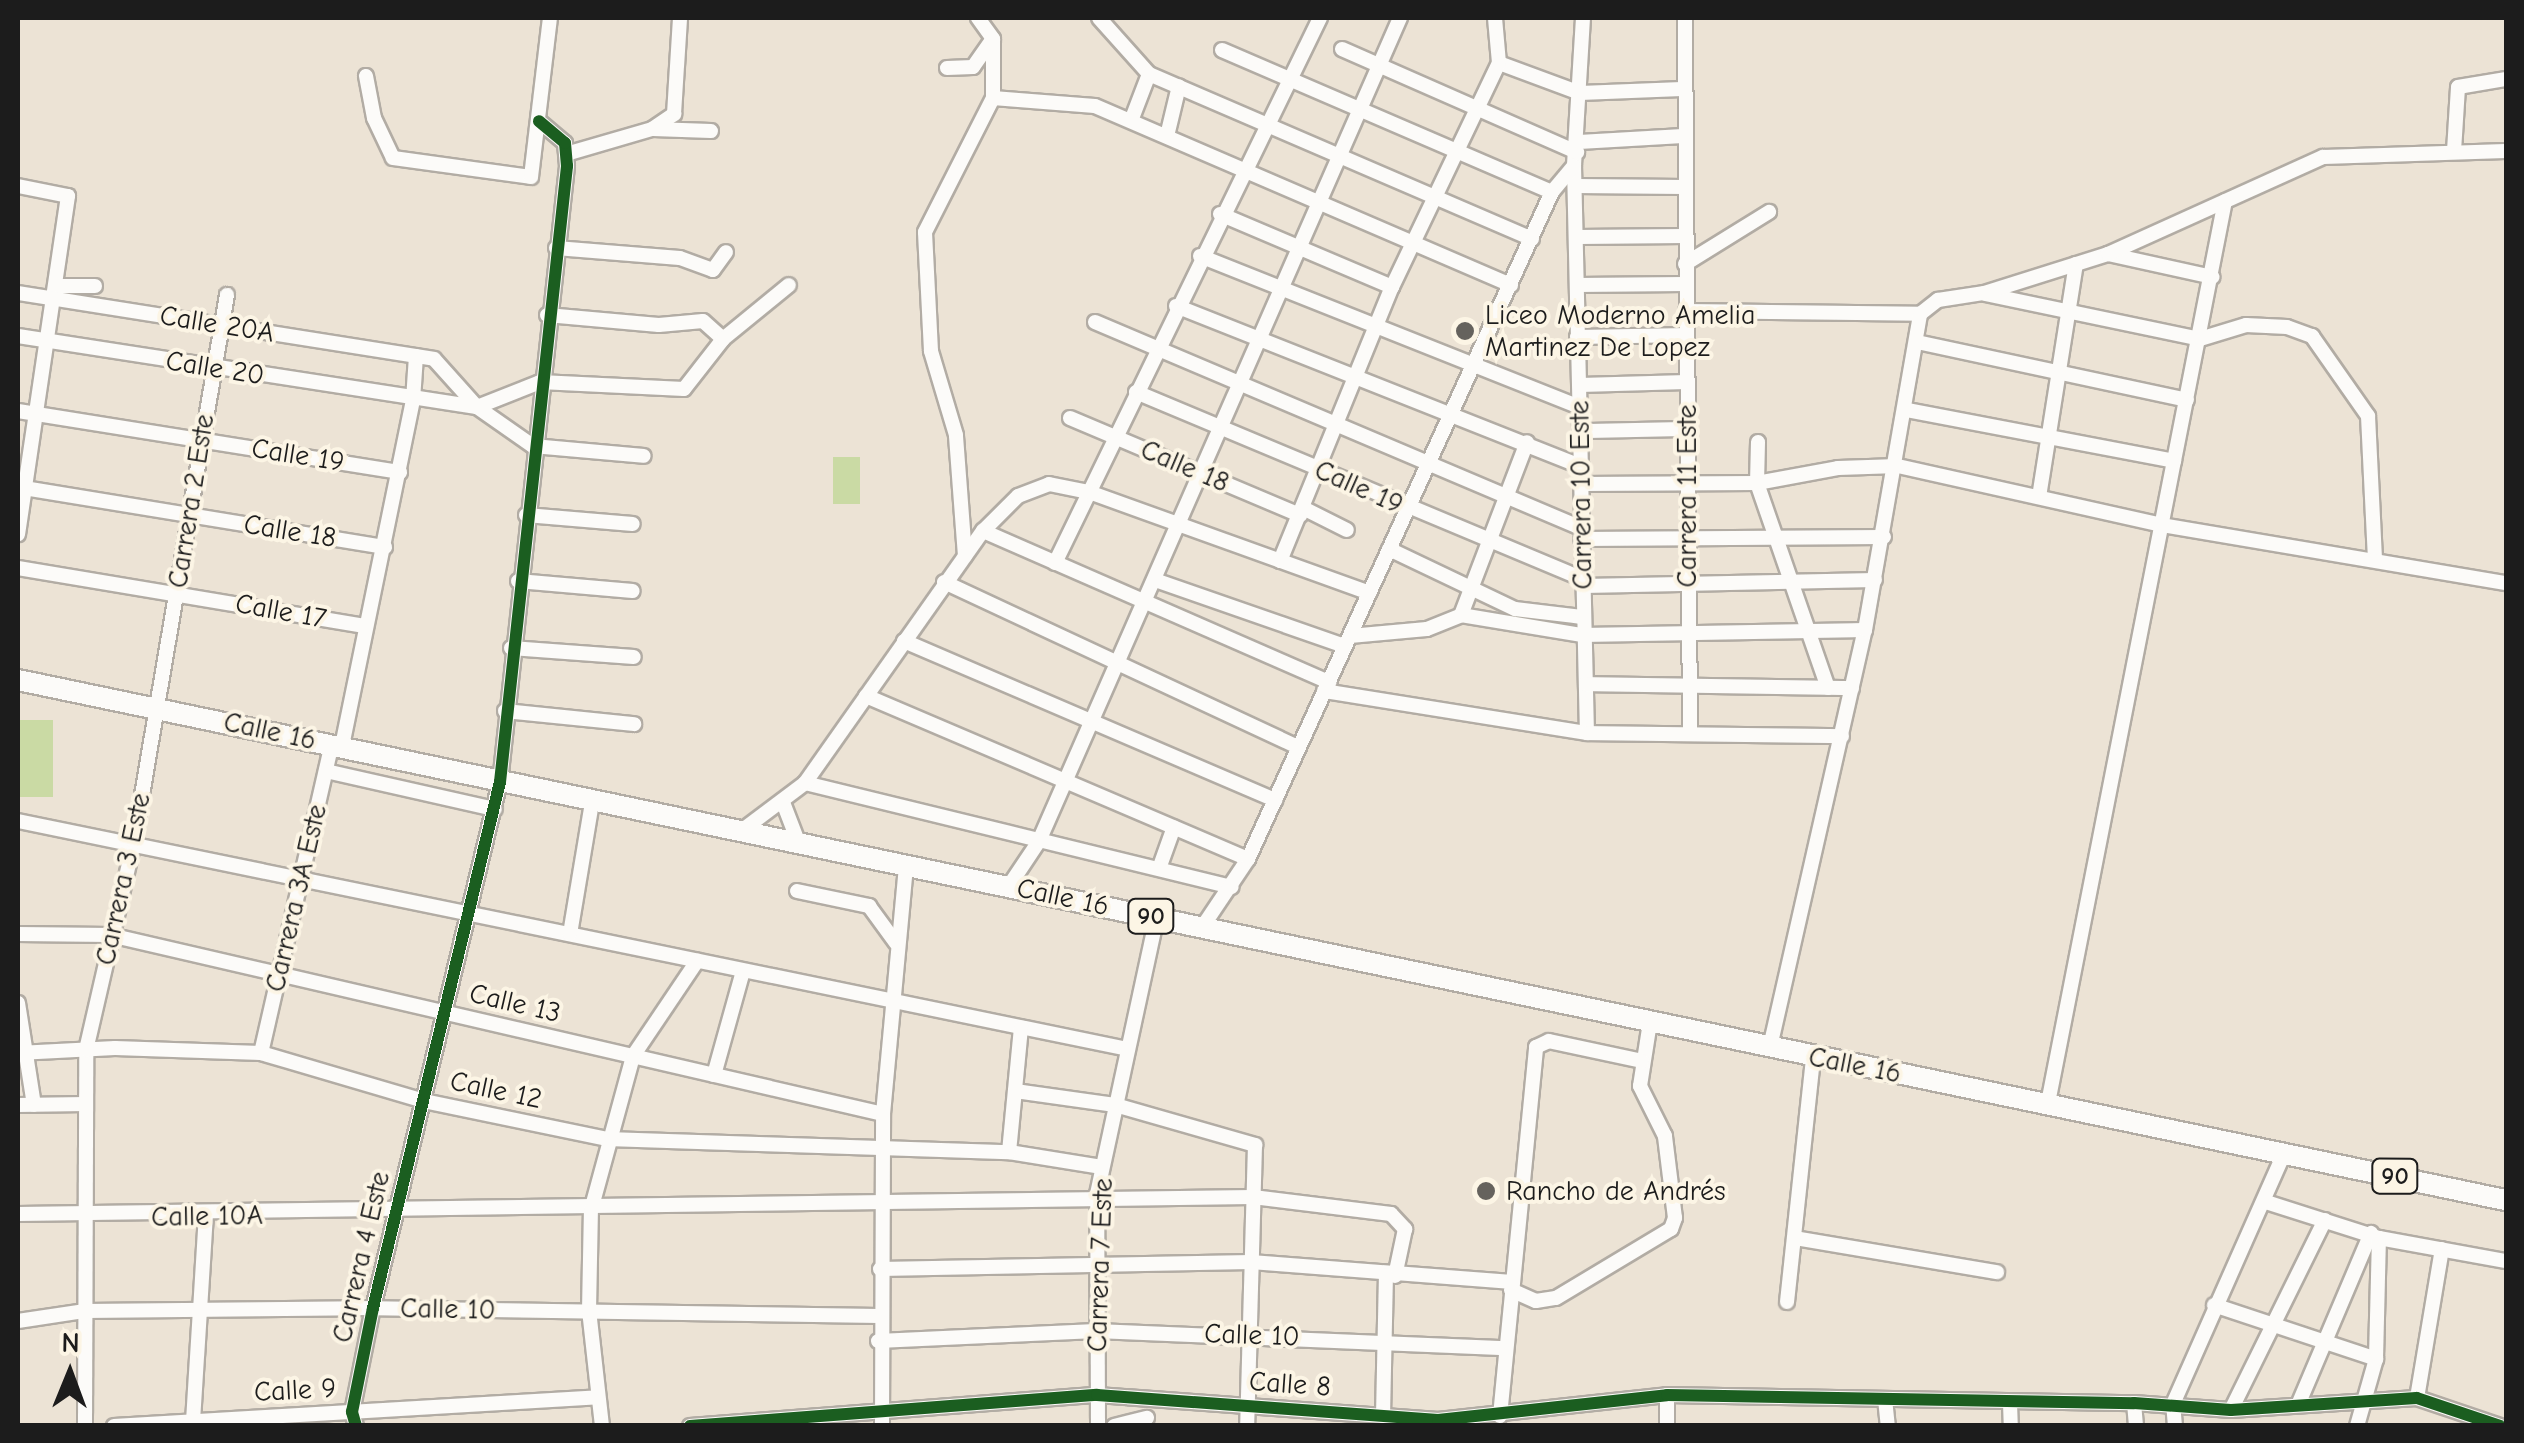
<!DOCTYPE html>
<meta charset="utf-8">
<style>
body{margin:0}
#map{position:relative;width:2524px;height:1443px;overflow:hidden;background:#ece3d5;font-family:"Comic Neue",sans-serif}
div>[style]{position:absolute}
[style*='--x']{left:calc(var(--x)*1px);top:calc(var(--y)*1px);width:calc(var(--w)*1px);rotate:calc(var(--a)*1deg)}
.green>*{inset:0;background:#cadaa4;transform-origin:0 0}
.roads{filter:drop-shadow(2px 0 #b2aca4) drop-shadow(-2px 0 #b2aca4) drop-shadow(0 2px #b2aca4) drop-shadow(0 -2px #b2aca4)}
.minor>*{height:14px;margin:-7px;padding:0 7px;transform-origin:7px;border-radius:7px;background:#fcfbf9}
.highway>*{height:20px;margin:-10px;padding:0 10px;transform-origin:10px;border-radius:10px;background:#fcfbf9}
.cycleway>*{height:12px;margin:-6px;padding:0 6px;transform-origin:6px;border-radius:6px;background:#1b5e20}
.dots>*{width:28px;height:28px;translate:-50% -50%;box-sizing:border-box;border:5px solid #fcf5e5;border-radius:50%}
span{translate:-50% -50%;white-space:nowrap;text-align:center;line-height:1.15;-webkit-text-stroke:8px #fcf5e5;paint-order:stroke}
.shield-label span{padding:2px 8px;background:#fcf5e5;border:2px solid;border-radius:8px;-webkit-text-stroke-width:0}
.shield-label{font-size:25px;color:#1c1c1c;font-weight:700}
.poi-label{font-size:28px;color:#1c1c1c}
.left{translate:0 -50%;text-align:left}
.street-label{font-size:28px;color:#1c1c1c}
.frame{position:absolute;inset:0;border:20px solid #1c1c1c;pointer-events:none}
.north{position:absolute;left:20px;top:1323px;width:100px;height:100px;-webkit-text-stroke:8px #fcf5e5;paint-order:stroke;rotate:1deg;font-size:28px;font-weight:700;line-height:40px;text-align:center;color:#1c1c1c}
.north::after{content:'';display:block;margin:auto;width:35px;height:45px;background:#1c1c1c;clip-path:polygon(50% 0,100% 100%,50% 72%,0 100%)}
</style>
<div id="map">
<div class="green">
<i style="left:833px;top:457px;width:27px;height:47px"></i>
<i style="left:18px;top:720px;width:35px;height:77px"></i>
</div>
<div class="roads">
<div class="minor">
<i style="--x:978;--y:18;--w:26;--a:54"></i>
<i style="--x:993;--y:39;--w:59;--a:90"></i>
<i style="--x:993;--y:98;--w:102;--a:4.5"></i>
<i style="--x:1095;--y:106;--w:453;--a:23.3"></i>
<i style="--x:1099;--y:18;--w:75;--a:48.2"></i>
<i style="--x:1149;--y:74;--w:417;--a:23.3"></i>
<i style="--x:1583;--y:18;--w:148;--a:93.5"></i>
<i style="--x:1574;--y:166;--w:567;--a:88.69"></i>
<i style="--x:1685;--y:18;--w:716;--a:89.6"></i>
<i style="--x:1342;--y:49;--w:257;--a:23.7"></i>
<i style="--x:1222;--y:50;--w:359;--a:23.3"></i>
<i style="--x:1499;--y:63;--w:86;--a:20.3"></i>
<i style="--x:1580;--y:93;--w:102;--a:-2.2"></i>
<i style="--x:947;--y:68;--w:26;--a:-2"></i>
<i style="--x:973;--y:67;--w:33;--a:-55"></i>
<i style="--x:366;--y:76;--w:43;--a:79.2"></i>
<i style="--x:374;--y:118;--w:44;--a:64.6"></i>
<i style="--x:393;--y:158;--w:139;--a:7.8"></i>
<i style="--x:531;--y:177;--w:160;--a:-83.2"></i>
<i style="--x:1131;--y:121;--w:50;--a:-69"></i>
<i style="--x:653;--y:129;--w:58;--a:2"></i>
<i style="--x:1167;--y:136;--w:51;--a:-76.5"></i>
<i style="--x:1579;--y:142;--w:104;--a:-3.3"></i>
<i style="--x:2454;--y:151;--w:64;--a:-86.4"></i>
<i style="--x:2458;--y:87;--w:49;--a:-9.5"></i>
<i style="--x:566;--y:154;--w:90;--a:-16.2"></i>
<i style="--x:652;--y:129;--w:27;--a:-34"></i>
<i style="--x:674;--y:114;--w:96;--a:-86.4"></i>
<i style="--x:18;--y:186;--w:51;--a:11.3"></i>
<i style="--x:68;--y:196;--w:342;--a:98.4"></i>
<i style="--x:1576;--y:186;--w:108;--a:0.5"></i>
<i style="--x:1220;--y:214;--w:187;--a:23"></i>
<i style="--x:1578;--y:237;--w:107;--a:-0.5"></i>
<i style="--x:556;--y:248;--w:124;--a:4.6"></i>
<i style="--x:680;--y:258;--w:35;--a:20"></i>
<i style="--x:713;--y:270;--w:22;--a:-54"></i>
<i style="--x:2108;--y:254;--w:107;--a:12.4"></i>
<i style="--x:1200;--y:256;--w:410;--a:21.7"></i>
<i style="--x:1685;--y:264;--w:99;--a:-31.8"></i>
<i style="--x:1577;--y:285;--w:108;--a:-0.5"></i>
<i style="--x:58;--y:286;--w:37;--a:0"></i>
<i style="--x:18;--y:293;--w:421;--a:9"></i>
<i style="--x:434;--y:359;--w:64;--a:48.1"></i>
<i style="--x:477;--y:407;--w:68;--a:34.9"></i>
<i style="--x:533;--y:446;--w:111;--a:5.1"></i>
<i style="--x:1985;--y:294;--w:220;--a:11.8"></i>
<i style="--x:2200;--y:339;--w:48;--a:-16.9"></i>
<i style="--x:2246;--y:325;--w:41;--a:2.8"></i>
<i style="--x:2287;--y:327;--w:27;--a:20"></i>
<i style="--x:2312;--y:336;--w:98;--a:55"></i>
<i style="--x:2368;--y:416;--w:141;--a:87.2"></i>
<i style="--x:1176;--y:306;--w:437;--a:21.6"></i>
<i style="--x:1686;--y:311;--w:234;--a:0.7"></i>
<i style="--x:1920;--y:314;--w:23;--a:-38"></i>
<i style="--x:1938;--y:300;--w:47;--a:-8.7"></i>
<i style="--x:1984;--y:293;--w:130;--a:-17.5"></i>
<i style="--x:2108;--y:254;--w:236;--a:-24.3"></i>
<i style="--x:2323;--y:157;--w:183;--a:-1.9"></i>
<i style="--x:547;--y:315;--w:112;--a:5.1"></i>
<i style="--x:659;--y:325;--w:44;--a:-5.2"></i>
<i style="--x:703;--y:321;--w:27;--a:42"></i>
<i style="--x:1095;--y:322;--w:528;--a:22.97"></i>
<i style="--x:18;--y:336;--w:464;--a:8.8"></i>
<i style="--x:477;--y:407;--w:68;--a:-21.6"></i>
<i style="--x:540;--y:382;--w:144;--a:2.8"></i>
<i style="--x:684;--y:389;--w:63;--a:-52"></i>
<i style="--x:723;--y:339;--w:85;--a:-39.3"></i>
<i style="--x:1577;--y:337;--w:110;--a:-1"></i>
<i style="--x:1917;--y:342;--w:276;--a:12.1"></i>
<i style="--x:1580;--y:385;--w:107;--a:-1.6"></i>
<i style="--x:1136;--y:392;--w:485;--a:22.7"></i>
<i style="--x:1907;--y:410;--w:272;--a:10.8"></i>
<i style="--x:18;--y:411;--w:387;--a:9.1"></i>
<i style="--x:1070;--y:418;--w:250;--a:22.9"></i>
<i style="--x:1583;--y:431;--w:105;--a:-1.1"></i>
<i style="--x:1758;--y:442;--w:41;--a:91.4"></i>
<i style="--x:1757;--y:483;--w:217;--a:70.9"></i>
<i style="--x:1582;--y:484;--w:175;--a:-0.3"></i>
<i style="--x:1757;--y:483;--w:82;--a:-10.5"></i>
<i style="--x:1838;--y:468;--w:60;--a:-1.9"></i>
<i style="--x:1898;--y:466;--w:271;--a:12.6"></i>
<i style="--x:2162;--y:525;--w:349;--a:9.6"></i>
<i style="--x:18;--y:487;--w:372;--a:9.3"></i>
<i style="--x:2039;--y:497;--w:236;--a:-81"></i>
<i style="--x:1303;--y:508;--w:49;--a:26.6"></i>
<i style="--x:526;--y:515;--w:107;--a:4.8"></i>
<i style="--x:983;--y:531;--w:378;--a:23.6"></i>
<i style="--x:1581;--y:539;--w:303;--a:-0.4"></i>
<i style="--x:1389;--y:549;--w:140;--a:25.5"></i>
<i style="--x:1515;--y:609;--w:67;--a:6.8"></i>
<i style="--x:965;--y:556;--w:121;--a:-94.3"></i>
<i style="--x:956;--y:435;--w:88;--a:-106.6"></i>
<i style="--x:931;--y:351;--w:119;--a:-92.9"></i>
<i style="--x:925;--y:232;--w:150;--a:-63.1"></i>
<i style="--x:1280;--y:561;--w:296;--a:-67.8"></i>
<i style="--x:1392;--y:287;--w:248;--a:-64.5"></i>
<i style="--x:1499;--y:63;--w:45;--a:-95.1"></i>
<i style="--x:1055;--y:563;--w:606;--a:-64.07"></i>
<i style="--x:18;--y:568;--w:353;--a:9.5"></i>
<i style="--x:1155;--y:580;--w:201;--a:19.2"></i>
<i style="--x:518;--y:581;--w:115;--a:5"></i>
<i style="--x:944;--y:582;--w:391;--a:25"></i>
<i style="--x:1584;--y:586;--w:291;--a:-1.2"></i>
<i style="--x:1461;--y:615;--w:185;--a:-69.1"></i>
<i style="--x:1350;--y:636;--w:77;--a:-5.2"></i>
<i style="--x:1427;--y:629;--w:37;--a:-22"></i>
<i style="--x:1461;--y:615;--w:123;--a:9.4"></i>
<i style="--x:1582;--y:635;--w:283;--a:-1"></i>
<i style="--x:904;--y:641;--w:404;--a:23.2"></i>
<i style="--x:511;--y:648;--w:123;--a:4.2"></i>
<i style="--x:1586;--y:684;--w:266;--a:0.9"></i>
<i style="--x:1324;--y:691;--w:266;--a:9.1"></i>
<i style="--x:1587;--y:733;--w:255;--a:0.7"></i>
<i style="--x:866;--y:696;--w:415;--a:23.1"></i>
<i style="--x:505;--y:711;--w:130;--a:5.8"></i>
<i style="--x:342;--y:746;--w:353;--a:-78.4"></i>
<i style="--x:413;--y:400;--w:44;--a:-86.1"></i>
<i style="--x:326;--y:771;--w:173;--a:12.7"></i>
<i style="--x:805;--y:783;--w:439;--a:13.7"></i>
<i style="--x:784;--y:805;--w:42;--a:69"></i>
<i style="--x:18;--y:821;--w:1133;--a:11.61"></i>
<i style="--x:740;--y:832;--w:81;--a:-37"></i>
<i style="--x:805;--y:783;--w:309;--a:-54.8"></i>
<i style="--x:983;--y:531;--w:49;--a:-45"></i>
<i style="--x:1018;--y:496;--w:33;--a:-21"></i>
<i style="--x:1049;--y:484;--w:41;--a:11.3"></i>
<i style="--x:1089;--y:492;--w:298;--a:19.8"></i>
<i style="--x:1160;--y:866;--w:41;--a:-70.3"></i>
<i style="--x:1009;--y:886;--w:54;--a:-56.3"></i>
<i style="--x:1039;--y:841;--w:899;--a:-66.32"></i>
<i style="--x:797;--y:891;--w:74;--a:11.8"></i>
<i style="--x:869;--y:906;--w:46;--a:53.9"></i>
<i style="--x:1203;--y:926;--w:81;--a:-56.1"></i>
<i style="--x:1248;--y:859;--w:733;--a:-65.5"></i>
<i style="--x:1552;--y:192;--w:34;--a:-50"></i>
<i style="--x:18;--y:934;--w:92;--a:0.6"></i>
<i style="--x:110;--y:935;--w:793;--a:13.04"></i>
<i style="--x:570;--y:934;--w:134;--a:-80.5"></i>
<i style="--x:18;--y:1003;--w:103;--a:81.1"></i>
<i style="--x:1770;--y:1047;--w:428;--a:-77.2"></i>
<i style="--x:1865;--y:630;--w:321;--a:-80.1"></i>
<i style="--x:18;--y:1053;--w:97;--a:-3"></i>
<i style="--x:115;--y:1048;--w:146;--a:2"></i>
<i style="--x:261;--y:1053;--w:170;--a:16.4"></i>
<i style="--x:424;--y:1101;--w:187;--a:11.7"></i>
<i style="--x:607;--y:1139;--w:402;--a:1.9"></i>
<i style="--x:1009;--y:1152;--w:94;--a:9.2"></i>
<i style="--x:261;--y:1053;--w:318;--a:-77.1"></i>
<i style="--x:714;--y:1075;--w:108;--a:-74.4"></i>
<i style="--x:1015;--y:1091;--w:101;--a:8"></i>
<i style="--x:1115;--y:1105;--w:146;--a:15.9"></i>
<i style="--x:1255;--y:1145;--w:281;--a:91.6"></i>
<i style="--x:2048;--y:1103;--w:919;--a:-78.9"></i>
<i style="--x:18;--y:1105;--w:68;--a:-0.8"></i>
<i style="--x:1009;--y:1152;--w:125;--a:-84.5"></i>
<i style="--x:2266;--y:1202;--w:119;--a:17.7"></i>
<i style="--x:2379;--y:1238;--w:129;--a:10.3"></i>
<i style="--x:18;--y:1214;--w:1235;--a:-0.79"></i>
<i style="--x:1253;--y:1197;--w:139;--a:7"></i>
<i style="--x:1391;--y:1214;--w:21;--a:47"></i>
<i style="--x:1405;--y:1229;--w:48;--a:102"></i>
<i style="--x:1795;--y:1238;--w:205;--a:9.6"></i>
<i style="--x:880;--y:1269;--w:371;--a:-1.1"></i>
<i style="--x:1251;--y:1262;--w:262;--a:4.4"></i>
<i style="--x:1511;--y:1290;--w:27;--a:24"></i>
<i style="--x:1536;--y:1301;--w:20;--a:-9"></i>
<i style="--x:1556;--y:1298;--w:134;--a:-31"></i>
<i style="--x:1671;--y:1229;--w:12;--a:-70"></i>
<i style="--x:1675;--y:1218;--w:83;--a:-97"></i>
<i style="--x:1665;--y:1136;--w:56;--a:-116.6"></i>
<i style="--x:1640;--y:1086;--w:65;--a:-81.1"></i>
<i style="--x:1787;--y:1302;--w:246;--a:-83.9"></i>
<i style="--x:2214;--y:1305;--w:171;--a:18.4"></i>
<i style="--x:18;--y:1321;--w:68;--a:-8.5"></i>
<i style="--x:85;--y:1311;--w:274;--a:-0.6"></i>
<i style="--x:359;--y:1308;--w:520;--a:0.88"></i>
<i style="--x:878;--y:1341;--w:218;--a:-2.6"></i>
<i style="--x:1096;--y:1331;--w:410;--a:2.4"></i>
<i style="--x:1667;--y:1395;--w:31;--a:90"></i>
<i style="--x:2417;--y:1398;--w:151;--a:-80.5"></i>
<i style="--x:1885;--y:1399;--w:27;--a:84"></i>
<i style="--x:2010;--y:1403;--w:23;--a:88"></i>
<i style="--x:2134;--y:1403;--w:23;--a:85"></i>
<i style="--x:2298;--y:1405;--w:187;--a:-67"></i>
<i style="--x:2231;--y:1410;--w:212;--a:-63.7"></i>
<i style="--x:1383;--y:1416;--w:141;--a:-88.8"></i>
<i style="--x:1500;--y:1416;--w:371;--a:-84.4"></i>
<i style="--x:1536;--y:1047;--w:14;--a:-25"></i>
<i style="--x:1549;--y:1041;--w:95;--a:12.1"></i>
<i style="--x:193;--y:1421;--w:205;--a:-86.4"></i>
<i style="--x:85;--y:1426;--w:376;--a:-89.8"></i>
<i style="--x:86;--y:1050;--w:213;--a:-77"></i>
<i style="--x:134;--y:842;--w:555;--a:-80.35"></i>
<i style="--x:114;--y:1426;--w:485;--a:-3.4"></i>
<i style="--x:356;--y:1426;--w:15;--a:-106"></i>
<i style="--x:352;--y:1412;--w:106;--a:-78.6"></i>
<i style="--x:373;--y:1308;--w:541;--a:-76.43"></i>
<i style="--x:500;--y:782;--w:620;--a:-83.79"></i>
<i style="--x:567;--y:166;--w:23;--a:-95"></i>
<i style="--x:565;--y:143;--w:34;--a:-140"></i>
<i style="--x:602;--y:1426;--w:116;--a:-96.4"></i>
<i style="--x:589;--y:1311;--w:101;--a:-88.9"></i>
<i style="--x:591;--y:1210;--w:160;--a:-74.7"></i>
<i style="--x:633;--y:1056;--w:115;--a:-56"></i>
<i style="--x:690;--y:1426;--w:408;--a:-4.4"></i>
<i style="--x:1097;--y:1395;--w:342;--a:4.2"></i>
<i style="--x:1438;--y:1420;--w:230;--a:-6.2"></i>
<i style="--x:1667;--y:1395;--w:467;--a:1"></i>
<i style="--x:2134;--y:1403;--w:97;--a:4.1"></i>
<i style="--x:2231;--y:1410;--w:186;--a:-3.7"></i>
<i style="--x:2417;--y:1398;--w:88;--a:18.6"></i>
<i style="--x:882;--y:1426;--w:312;--a:-89.8"></i>
<i style="--x:883;--y:1114;--w:251;--a:-84.7"></i>
<i style="--x:1098;--y:1426;--w:232;--a:-90.2"></i>
<i style="--x:1097;--y:1194;--w:283;--a:-77.8"></i>
<i style="--x:1114;--y:1426;--w:34;--a:-14"></i>
<i style="--x:2175;--y:1426;--w:22;--a:-95"></i>
<i style="--x:2173;--y:1404;--w:274;--a:-66.1"></i>
<i style="--x:2357;--y:1426;--w:70;--a:-74.2"></i>
<i style="--x:2376;--y:1359;--w:121;--a:-88.6"></i>
</div>
<div class="highway">
<i style="--x:18;--y:680;--w:2542;--a:11.81"></i>
</div>
</div>
<div class="cycleway">
<i style="--x:356;--y:1426;--w:15;--a:-106"></i>
<i style="--x:352;--y:1412;--w:106;--a:-78.6"></i>
<i style="--x:373;--y:1308;--w:541;--a:-76.43"></i>
<i style="--x:500;--y:782;--w:620;--a:-83.79"></i>
<i style="--x:567;--y:166;--w:23;--a:-95"></i>
<i style="--x:565;--y:143;--w:34;--a:-140"></i>
<i style="--x:690;--y:1426;--w:408;--a:-4.4"></i>
<i style="--x:1097;--y:1395;--w:342;--a:4.2"></i>
<i style="--x:1438;--y:1420;--w:230;--a:-6.2"></i>
<i style="--x:1667;--y:1395;--w:467;--a:1"></i>
<i style="--x:2134;--y:1403;--w:97;--a:4.1"></i>
<i style="--x:2231;--y:1410;--w:186;--a:-3.7"></i>
<i style="--x:2417;--y:1398;--w:88;--a:18.6"></i>
</div>
<div class="dots">
<i style="left:1465px;top:331px;background:#65625d"></i>
<i style="left:1486px;top:1191px;background:#65625d"></i>
</div>
<div class="shield-label">
<span style="left:1151px;top:916px">90</span>
<span style="left:2395px;top:1176px">90</span>
</div>
<div class="poi-label">
<span class="left" style="left:1485px;top:331px">Liceo Moderno Amelia<br>Martinez De Lopez</span>
<span class="left" style="left:1506px;top:1191px">Rancho de Andrés</span>
</div>
<div class="street-label">
<span style="left:217px;top:324px;rotate:9deg">Calle 20A</span>
<span style="left:215px;top:368px;rotate:9deg">Calle 20</span>
<span style="left:298px;top:455px;rotate:9deg">Calle 19</span>
<span style="left:1185px;top:466px;rotate:23deg">Calle 18</span>
<span style="left:1359px;top:487px;rotate:24deg">Calle 19</span>
<span style="left:1581px;top:495px;rotate:-91deg">Carrera 10 Este</span>
<span style="left:1687px;top:496px;rotate:-90deg">Carrera 11 Este</span>
<span style="left:191px;top:501px;rotate:-81deg">Carrera 2 Este</span>
<span style="left:290px;top:531px;rotate:9deg">Calle 18</span>
<span style="left:281px;top:611px;rotate:10deg">Calle 17</span>
<span style="left:270px;top:731px;rotate:12deg">Calle 16</span>
<span style="left:123px;top:879px;rotate:-78deg">Carrera 3 Este</span>
<span style="left:1063px;top:897px;rotate:12deg">Calle 16</span>
<span style="left:296px;top:898px;rotate:-77deg">Carrera 3A Este</span>
<span style="left:515px;top:1003px;rotate:13deg">Calle 13</span>
<span style="left:1855px;top:1065px;rotate:11deg">Calle 16</span>
<span style="left:496px;top:1090px;rotate:12deg">Calle 12</span>
<span style="left:207px;top:1216px;rotate:-1deg">Calle 10A</span>
<span style="left:361px;top:1257px;rotate:-77deg">Carrera 4 Este</span>
<span style="left:1100px;top:1265px;rotate:-88deg">Carrera 7 Este</span>
<span style="left:448px;top:1309px;rotate:1deg">Calle 10</span>
<span style="left:1252px;top:1335px;rotate:2deg">Calle 10</span>
<span style="left:1290px;top:1384px;rotate:4deg">Calle 8</span>
<span style="left:295px;top:1390px;rotate:-3deg">Calle 9</span>
</div>
<div class="frame"></div>
<div class="north">N</div>
</div>
